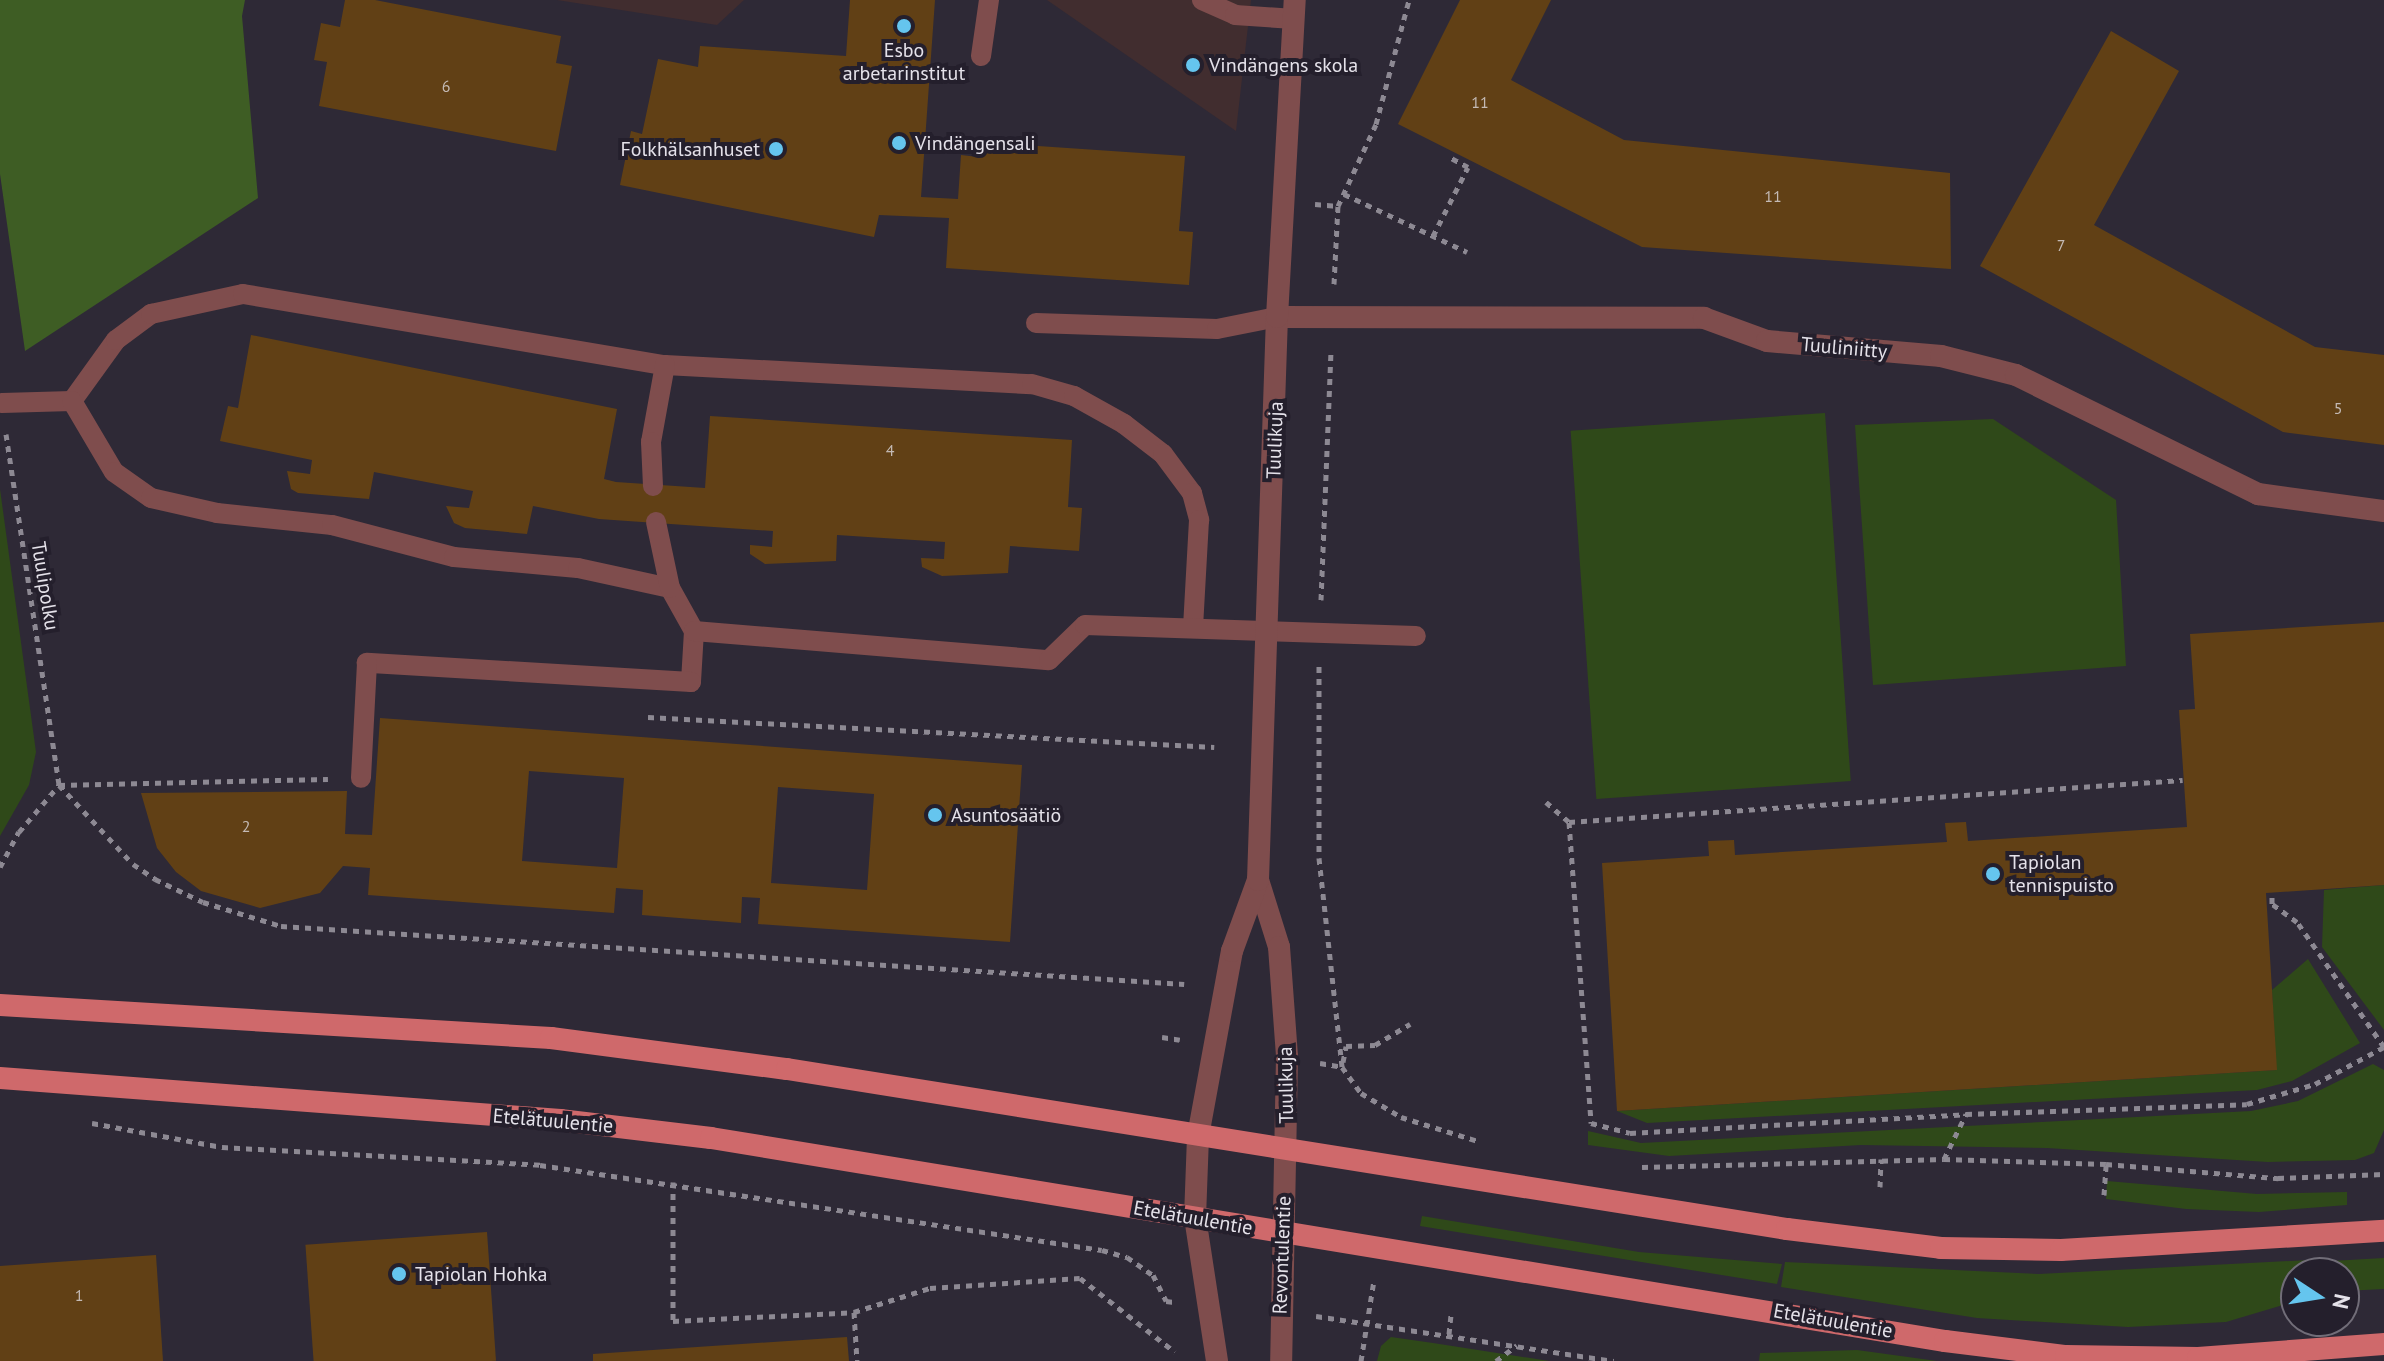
<!DOCTYPE html>
<meta charset="utf-8">
<style>
body{margin:0}
#map{position:relative;width:2384px;height:1361px;overflow:hidden;background:#2e2936;font-family:"PT Sans",sans-serif}
div>[style]{position:absolute}
[style*='--x']{left:calc(var(--x)*1px);top:calc(var(--y)*1px);width:calc(var(--w)*1px);rotate:calc(var(--a)*1deg)}
.education>*{inset:0;background:#412d2f}
.green>*{inset:0;background:#2f4919;transform-origin:0 0}
.forest>*{inset:0;background:#3e5d24}
.building>*{inset:0;background:#614015;transform-origin:0 0}
.path>*{height:5px;margin-top:-2.5px;transform-origin:0;background:repeating-linear-gradient(90deg,#8d8993 0 6px,transparent 0 12px)}
.service>*{height:20px;margin:-10px;padding:0 10px;transform-origin:10px;border-radius:10px;background:#7f4d4d}
.minor>*{height:22px;margin:-11px;padding:0 11px;transform-origin:11px;border-radius:11px;background:#7f4d4d}
.primary>*{height:22px;margin:-11px;padding:0 11px;transform-origin:11px;border-radius:11px;background:#cf696b}
.dots>*{width:22px;height:22px;translate:-50% -50%;box-sizing:border-box;border:4px solid #241f2c;border-radius:50%}
span{translate:-50% -50%;white-space:nowrap;text-align:center;line-height:1.15;-webkit-text-stroke:8px #241f2c;paint-order:stroke}
.number-label{font-size:16px;color:#c4bab5}
.number-label span{-webkit-text-stroke-width:0}
.poi-label{font-size:20px;color:#e5e2ea}
.left{translate:0 -50%;text-align:left}
.right{translate:-100% -50%;text-align:right}
.street-label{font-size:20px;color:#e5e2ea}
.north{position:absolute;left:2280px;top:1257px;width:80px;height:80px;box-sizing:border-box;background:#241f2c;border:2px solid #716d78;border-radius:50%;rotate:102deg;font-size:22px;font-weight:700;line-height:32px;text-align:center;color:#e5e2ea}
.north::after{content:'';display:block;margin:auto;width:28px;height:36px;background:#65c5ee;clip-path:polygon(50% 0,100% 100%,50% 72%,0 100%)}
</style>
<div id="map">
<div class="education">
<i style="clip-path:polygon(557px 0,744px 0,717px 25px)"></i>
<i style="clip-path:polygon(1047px 0,1251px 0,1236px 131px)"></i>
</div>
<div class="green">
<i style="left:1825px;top:413px;width:369px;height:255px;rotate:86deg"></i>
<i style="clip-path:polygon(1993px 419px,2116px 500px,2126px 666px,1873px 685px,1855px 425px)"></i>
<i style="clip-path:polygon(0 489px,36px 752px,29px 785px,0 836px)"></i>
<i style="clip-path:polygon(2384px 885px,2384px 1030px,2322px 947px,2324px 890px)"></i>
<i style="clip-path:polygon(2308px 959px,2360px 1043px,2292px 1081px,2257px 1090px,1647px 1123px,1617px 1111px,2276px 1070px,2272px 990px)"></i>
<i style="clip-path:polygon(2373px 1064px,2384px 1070px,2384px 1130px,2374px 1153px,2355px 1160px,2268px 1162px,2047px 1148px,1861px 1145px,1669px 1156px,1588px 1145px,1588px 1131px,1641px 1143px,2251px 1111px,2298px 1101px)"></i>
<i style="clip-path:polygon(2107px 1181px,2257px 1194px,2347px 1192px,2347px 1205px,2259px 1212px,2186px 1209px,2106px 1199px)"></i>
<i style="clip-path:polygon(1422px 1216px,1639px 1252px,1782px 1264px,1777px 1284px,1420px 1226px)"></i>
<i style="clip-path:polygon(2384px 1258px,2384px 1289px,2344px 1291px,2344px 1273px,2331px 1273px,2331px 1261px)"></i>
<i style="clip-path:polygon(2327px 1259px,2328px 1273px,2296px 1273px,2296px 1301px,2226px 1322px,2128px 1327px,1977px 1318px,1781px 1287px,1785px 1262px,2039px 1274px)"></i>
<i style="clip-path:polygon(1391px 1337px,1433px 1343px,1549px 1361px,1377px 1361px,1381px 1346px)"></i>
<i style="clip-path:polygon(1857px 1350px,1937px 1361px,1759px 1361px,1760px 1353px)"></i>
</div>
<div class="forest">
<i style="clip-path:polygon(0 0,245px 0,242px 16px,258px 198px,25px 351px,0 174px)"></i>
</div>
<div class="building">
<i style="clip-path:polygon(345px 0,375px 0,561px 36px,556px 63px,572px 66px,556px 151px,319px 106px,327px 62px,314px 60px,321px 23px,340px 27px)"></i>
<i style="clip-path:polygon(850px 0,935px 0,921px 197px,958px 199px,961px 155px,978px 157px,980px 142px,1185px 156px,1179px 231px,1193px 232px,1189px 285px,946px 268px,949px 218px,879px 215px,874px 237px,620px 185px,631px 131px,642px 134px,658px 59px,698px 67px,700px 46px,846px 56px)"></i>
<i style="clip-path:polygon(1460px 0,1551px 0,1511px 80px,1624px 140px,1950px 173px,1951px 269px,1642px 247px,1398px 124px)"></i>
<i style="clip-path:polygon(2111px 31px,2179px 71px,2094px 225px,2315px 347px,2384px 355px,2384px 445px,2283px 432px,1980px 266px)"></i>
<i style="clip-path:polygon(251px 335px,617px 409px,604px 479px,616px 482px,705px 488px,710px 416px,1072px 440px,1068px 507px,1082px 508px,1079px 551px,1010px 546px,1008px 573px,942px 576px,922px 567px,921px 558px,944px 559px,945px 542px,837px 535px,836px 561px,765px 564px,750px 554px,750px 545px,772px 547px,773px 531px,599px 519px,533px 506px,527px 534px,465px 528px,454px 523px,446px 506px,469px 508px,473px 491px,374px 472px,369px 499px,298px 493px,291px 489px,287px 471px,310px 474px,312px 460px,220px 441px,228px 406px,238px 408px)"></i>
<i style="clip-path:polygon(2384px 622px,2384px 885px,2266px 893px,2277px 1070px,1617px 1111px,1602px 863px,1709px 856px,1708px 841px,1734px 840px,1735px 855px,1947px 842px,1945px 823px,1966px 822px,1968px 841px,2187px 827px,2179px 710px,2195px 709px,2190px 634px)"></i>
<i style="clip-path:polygon(evenodd,380px 718px,1022px 765px,1010px 942px,758px 924px,760px 898px,742px 897px,741px 923px,642px 915px,643px 890px,616px 888px,614px 913px,368px 895px,370px 868px,343px 866px,320px 893px,260px 908px,201px 891px,176px 872px,157px 848px,141px 793px,347px 791px,345px 834px,372px 835px,380px 718px,529px 771px,624px 778px,617px 868px,522px 861px,529px 771px,380px 718px,778px 787px,874px 794px,867px 890px,771px 883px,778px 787px)"></i>
<i style="left:487px;top:1232px;width:129px;height:182px;rotate:86deg"></i>
<i style="clip-path:polygon(156px 1255px,163px 1361px,0 1361px,0 1266px)"></i>
<i style="clip-path:polygon(847px 1337px,849px 1361px,593px 1361px,593px 1354px)"></i>
</div>
<div class="path">
<i style="--x:1344;--y:194;--w:136;--a:25.2"></i>
<i style="--x:1315;--y:204;--w:23;--a:5"></i>
<i style="--x:1433;--y:236;--w:77;--a:-63.1"></i>
<i style="--x:1468;--y:167;--w:19;--a:-152"></i>
<i style="--x:1334;--y:284;--w:78;--a:-87.1"></i>
<i style="--x:1338;--y:206;--w:90;--a:-65.1"></i>
<i style="--x:1376;--y:124;--w:128;--a:-75.1"></i>
<i style="--x:6;--y:434;--w:355;--a:81.4"></i>
<i style="--x:1321;--y:600;--w:250;--a:-87.7"></i>
<i style="--x:1319;--y:666;--w:192;--a:90"></i>
<i style="--x:1319;--y:858;--w:210;--a:83.7"></i>
<i style="--x:648;--y:717;--w:567;--a:3.03"></i>
<i style="--x:59;--y:785;--w:108;--a:46.9"></i>
<i style="--x:133;--y:864;--w:27;--a:34"></i>
<i style="--x:155;--y:879;--w:53;--a:25.6"></i>
<i style="--x:203;--y:902;--w:82;--a:17.1"></i>
<i style="--x:281;--y:926;--w:905;--a:3.68"></i>
<i style="--x:1546;--y:802;--w:30;--a:41"></i>
<i style="--x:1569;--y:822;--w:615;--a:-3.91"></i>
<i style="--x:1569;--y:822;--w:302;--a:85.8"></i>
<i style="--x:1591;--y:1123;--w:40;--a:14.4"></i>
<i style="--x:1630;--y:1133;--w:337;--a:-3.2"></i>
<i style="--x:0;--y:867;--w:40;--a:-62"></i>
<i style="--x:19;--y:832;--w:62;--a:-49.6"></i>
<i style="--x:59;--y:785;--w:269;--a:-1.3"></i>
<i style="--x:1162;--y:1037;--w:18;--a:9"></i>
<i style="--x:1343;--y:1062;--w:16;--a:-79"></i>
<i style="--x:1346;--y:1046;--w:29;--a:-2"></i>
<i style="--x:1375;--y:1045;--w:41;--a:-31"></i>
<i style="--x:1320;--y:1063;--w:22;--a:10"></i>
<i style="--x:1342;--y:1067;--w:32;--a:54"></i>
<i style="--x:1361;--y:1093;--w:47;--a:31"></i>
<i style="--x:1401;--y:1117;--w:81;--a:17.3"></i>
<i style="--x:92;--y:1123;--w:132;--a:10.5"></i>
<i style="--x:222;--y:1147;--w:319;--a:3.2"></i>
<i style="--x:540;--y:1165;--w:568;--a:8.6"></i>
<i style="--x:1102;--y:1250;--w:26;--a:16"></i>
<i style="--x:1127;--y:1257;--w:32;--a:35"></i>
<i style="--x:1153;--y:1275;--w:29;--a:63"></i>
<i style="--x:1166;--y:1301;--w:8;--a:7"></i>
<i style="--x:1944;--y:1159;--w:50;--a:-63.9"></i>
<i style="--x:1966;--y:1114;--w:281;--a:-2"></i>
<i style="--x:2247;--y:1104;--w:71;--a:-16.4"></i>
<i style="--x:2315;--y:1084;--w:78;--a:-28.2"></i>
<i style="--x:2384;--y:1047;--w:152;--a:-124.8"></i>
<i style="--x:2297;--y:922;--w:31;--a:-144"></i>
<i style="--x:2272;--y:904;--w:11;--a:-90"></i>
<i style="--x:1642;--y:1167;--w:302;--a:-1.5"></i>
<i style="--x:1944;--y:1159;--w:162;--a:1.8"></i>
<i style="--x:2106;--y:1164;--w:173;--a:4.7"></i>
<i style="--x:2278;--y:1178;--w:106;--a:-2.2"></i>
<i style="--x:673;--y:1182;--w:139;--a:90"></i>
<i style="--x:673;--y:1321;--w:181;--a:-2.8"></i>
<i style="--x:854;--y:1312;--w:49;--a:86.5"></i>
<i style="--x:1880;--y:1187;--w:28;--a:-88"></i>
<i style="--x:2104;--y:1195;--w:31;--a:-86"></i>
<i style="--x:854;--y:1312;--w:80;--a:-17.5"></i>
<i style="--x:930;--y:1288;--w:150;--a:-3.8"></i>
<i style="--x:1080;--y:1278;--w:120;--a:37.9"></i>
<i style="--x:1316;--y:1316;--w:301;--a:8.6"></i>
<i style="--x:1449;--y:1334;--w:19;--a:-84"></i>
<i style="--x:1361;--y:1361;--w:82;--a:-80.9"></i>
<i style="--x:1496;--y:1361;--w:26;--a:-37"></i>
</div>
<div class="service">
<i style="--x:1202;--y:0;--w:36;--a:24"></i>
<i style="--x:1235;--y:15;--w:59;--a:3.9"></i>
<i style="--x:981;--y:56;--w:57;--a:-81.9"></i>
<i style="--x:1036;--y:323;--w:181;--a:1.9"></i>
<i style="--x:1217;--y:329;--w:61;--a:-11.3"></i>
<i style="--x:665;--y:365;--w:367;--a:3"></i>
<i style="--x:1032;--y:384;--w:44;--a:15.9"></i>
<i style="--x:1074;--y:396;--w:57;--a:29.2"></i>
<i style="--x:1124;--y:424;--w:49;--a:37.6"></i>
<i style="--x:1163;--y:454;--w:49;--a:53.4"></i>
<i style="--x:1192;--y:493;--w:28;--a:75"></i>
<i style="--x:1199;--y:520;--w:108;--a:93.2"></i>
<i style="--x:72;--y:401;--w:75;--a:-54.2"></i>
<i style="--x:116;--y:340;--w:44;--a:-36.6"></i>
<i style="--x:151;--y:314;--w:94;--a:-12.3"></i>
<i style="--x:243;--y:294;--w:428;--a:9.6"></i>
<i style="--x:665;--y:365;--w:78;--a:100.3"></i>
<i style="--x:651;--y:442;--w:44;--a:87.4"></i>
<i style="--x:2;--y:403;--w:70;--a:-1.6"></i>
<i style="--x:72;--y:401;--w:82;--a:59.4"></i>
<i style="--x:114;--y:472;--w:45;--a:35.1"></i>
<i style="--x:151;--y:498;--w:68;--a:12.8"></i>
<i style="--x:217;--y:513;--w:116;--a:6"></i>
<i style="--x:332;--y:525;--w:126;--a:14.7"></i>
<i style="--x:454;--y:557;--w:124;--a:5.1"></i>
<i style="--x:578;--y:568;--w:94;--a:12.3"></i>
<i style="--x:670;--y:588;--w:49;--a:60.8"></i>
<i style="--x:694;--y:631;--w:51;--a:93.4"></i>
<i style="--x:691;--y:682;--w:325;--a:-176.6"></i>
<i style="--x:367;--y:663;--w:115;--a:93"></i>
<i style="--x:656;--y:522;--w:67;--a:78"></i>
<i style="--x:694;--y:631;--w:356;--a:4.7"></i>
<i style="--x:1049;--y:660;--w:50;--a:-44.2"></i>
<i style="--x:1085;--y:625;--w:331;--a:1.9"></i>
</div>
<div class="minor">
<i style="--x:1277;--y:317;--w:427;--a:0.1"></i>
<i style="--x:1704;--y:318;--w:67;--a:20.1"></i>
<i style="--x:1767;--y:341;--w:175;--a:4.9"></i>
<i style="--x:1941;--y:356;--w:77;--a:14.2"></i>
<i style="--x:2016;--y:375;--w:270;--a:26.2"></i>
<i style="--x:2258;--y:494;--w:127;--a:7.7"></i>
<i style="--x:1258;--y:880;--w:70;--a:72.6"></i>
<i style="--x:1279;--y:947;--w:110;--a:85.8"></i>
<i style="--x:1287;--y:1057;--w:304;--a:91.1"></i>
<i style="--x:1217;--y:1361;--w:145;--a:-98.7"></i>
<i style="--x:1195;--y:1218;--w:82;--a:-87.9"></i>
<i style="--x:1198;--y:1136;--w:188;--a:-79.6"></i>
<i style="--x:1232;--y:951;--w:76;--a:-69.9"></i>
<i style="--x:1258;--y:880;--w:563;--a:-88.07"></i>
<i style="--x:1277;--y:317;--w:318;--a:-86.8"></i>
</div>
<div class="primary">
<i style="--x:0;--y:1005;--w:552;--a:3.43"></i>
<i style="--x:551;--y:1038;--w:238;--a:7.5"></i>
<i style="--x:787;--y:1069;--w:1013;--a:9.09"></i>
<i style="--x:1787;--y:1229;--w:155;--a:7"></i>
<i style="--x:1941;--y:1248;--w:120;--a:1"></i>
<i style="--x:2061;--y:1250;--w:324;--a:-3.4"></i>
<i style="--x:0;--y:1078;--w:562;--a:4.29"></i>
<i style="--x:560;--y:1120;--w:152;--a:6.8"></i>
<i style="--x:711;--y:1138;--w:1251;--a:9.34"></i>
<i style="--x:1945;--y:1341;--w:122;--a:7.1"></i>
<i style="--x:2066;--y:1356;--w:132;--a:0.9"></i>
<i style="--x:2198;--y:1358;--w:187;--a:-4.3"></i>
</div>
<div class="dots">
<i style="left:904px;top:26px;background:#65c5ee"></i>
<i style="left:1193px;top:65px;background:#65c5ee"></i>
<i style="left:899px;top:143px;background:#65c5ee"></i>
<i style="left:776px;top:149px;background:#65c5ee"></i>
<i style="left:935px;top:815px;background:#65c5ee"></i>
<i style="left:1993px;top:874px;background:#65c5ee"></i>
<i style="left:399px;top:1274px;background:#65c5ee"></i>
</div>
<div class="number-label">
<span style="left:446px;top:86px">6</span>
<span style="left:1480px;top:102px">11</span>
<span style="left:1773px;top:196px">11</span>
<span style="left:2061px;top:245px">7</span>
<span style="left:2338px;top:408px">5</span>
<span style="left:890px;top:450px">4</span>
<span style="left:246px;top:826px">2</span>
<span style="left:79px;top:1295px">1</span>
</div>
<div class="poi-label">
<span style="left:904px;top:62px">Esbo<br>arbetarinstitut</span>
<span class="left" style="left:1209px;top:65px">Vindängens skola</span>
<span class="left" style="left:915px;top:143px">Vindängensali</span>
<span class="right" style="left:760px;top:149px">Folkhälsanhuset</span>
<span class="left" style="left:951px;top:815px">Asuntosäätiö</span>
<span class="left" style="left:2009px;top:874px">Tapiolan<br>tennispuisto</span>
<span class="left" style="left:415px;top:1274px">Tapiolan Hohka</span>
</div>
<div class="street-label">
<span style="left:1844px;top:348px;rotate:5deg">Tuuliniitty</span>
<span style="left:1275px;top:440px;rotate:-88deg">Tuulikuja</span>
<span style="left:45px;top:586px;rotate:81deg">Tuulipolku</span>
<span style="left:1286px;top:1085px;rotate:-91deg">Tuulikuja</span>
<span style="left:553px;top:1121px;rotate:5deg">Etelätuulentie</span>
<span style="left:1193px;top:1218px;rotate:10deg">Etelätuulentie</span>
<span style="left:1282px;top:1255px;rotate:-88deg">Revontulentie</span>
<span style="left:1833px;top:1321px;rotate:10deg">Etelätuulentie</span>
</div>
<div class="north">N</div>
</div>
